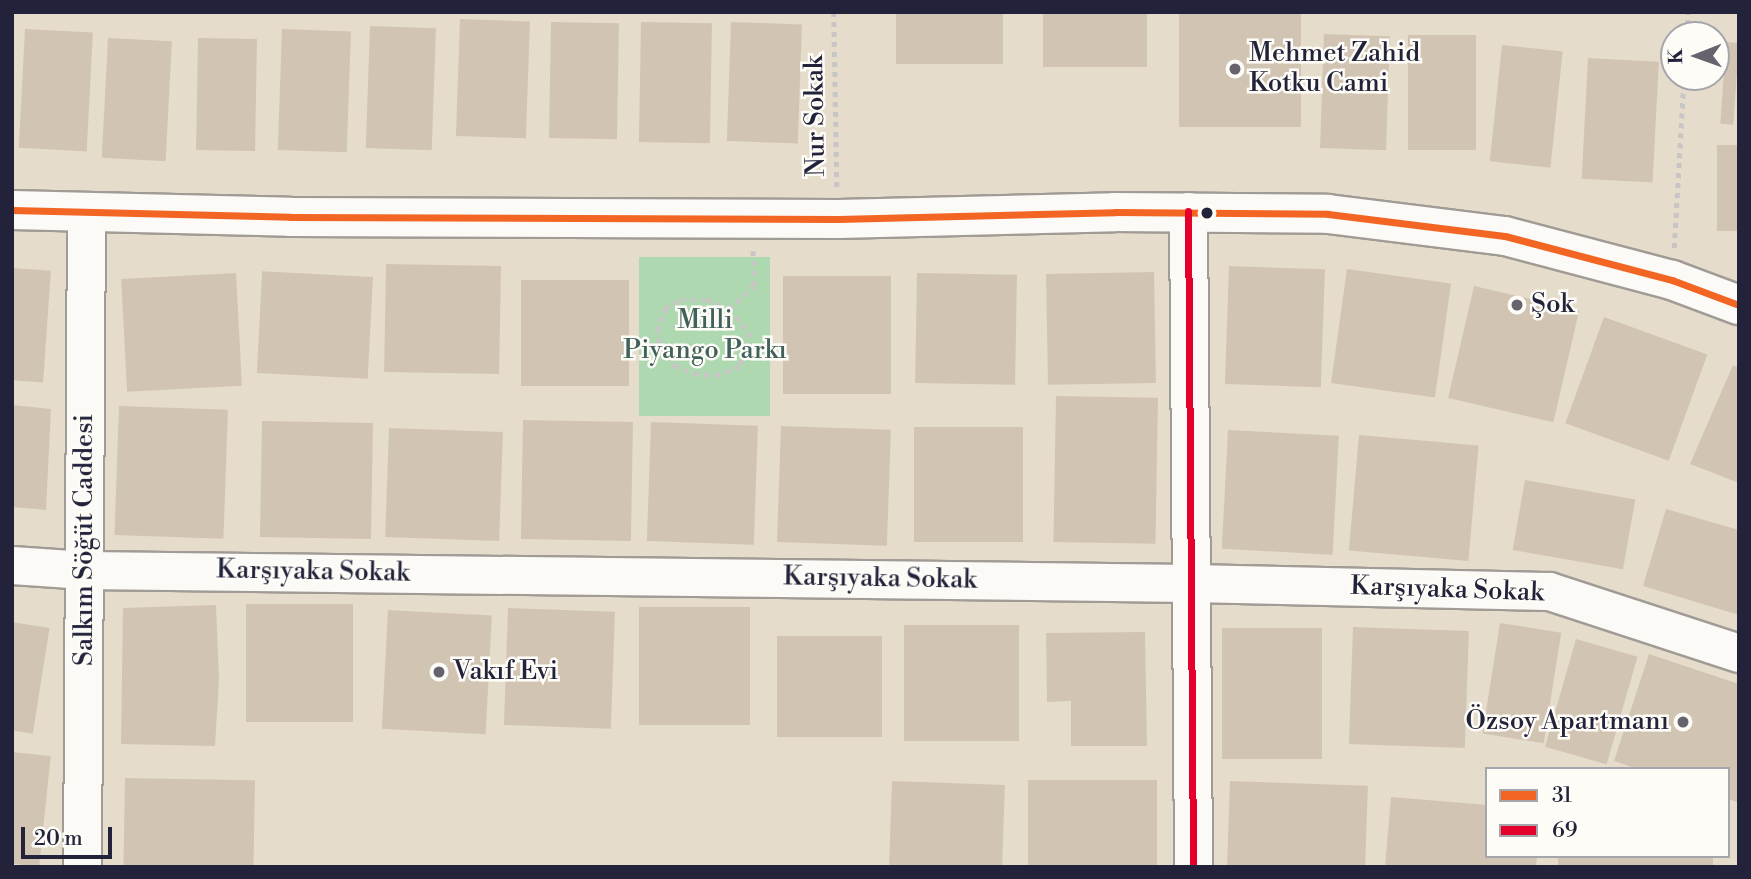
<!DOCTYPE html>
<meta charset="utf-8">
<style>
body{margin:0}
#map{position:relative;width:1751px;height:879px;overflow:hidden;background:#e6dccc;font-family:"Libre Bodoni",serif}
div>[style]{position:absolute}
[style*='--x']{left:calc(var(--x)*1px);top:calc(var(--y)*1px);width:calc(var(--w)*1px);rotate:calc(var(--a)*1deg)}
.green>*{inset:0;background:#add8b0;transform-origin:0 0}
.building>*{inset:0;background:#d2c4b3;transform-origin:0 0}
.path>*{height:4.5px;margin-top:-2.25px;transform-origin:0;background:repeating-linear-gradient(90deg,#c7c6c4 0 5px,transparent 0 10px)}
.roads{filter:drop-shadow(2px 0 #a19b95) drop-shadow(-2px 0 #a19b95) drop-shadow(0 2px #a19b95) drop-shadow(0 -2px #a19b95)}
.street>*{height:37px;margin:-18.5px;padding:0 18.5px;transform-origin:18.5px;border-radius:18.5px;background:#fbfaf7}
.primary>*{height:38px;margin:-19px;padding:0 19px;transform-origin:19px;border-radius:19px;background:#fbfaf7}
.bus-1>*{height:7px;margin:-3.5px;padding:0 3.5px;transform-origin:3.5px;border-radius:3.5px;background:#f26522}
.bus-2>*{height:7px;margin:-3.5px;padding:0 3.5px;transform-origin:3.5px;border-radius:3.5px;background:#e4002b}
.dots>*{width:19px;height:19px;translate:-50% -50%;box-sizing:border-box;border:4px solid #fdfcf7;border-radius:50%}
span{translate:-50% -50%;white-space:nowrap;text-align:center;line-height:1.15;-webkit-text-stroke:5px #fdfcf7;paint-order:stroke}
.poi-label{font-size:26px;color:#22223b}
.left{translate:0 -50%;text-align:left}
.right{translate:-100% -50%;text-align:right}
.street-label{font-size:26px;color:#22223b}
.park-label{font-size:26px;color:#42615c}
.frame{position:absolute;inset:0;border:14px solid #22223b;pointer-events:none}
.legend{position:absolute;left:1485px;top:767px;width:245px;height:91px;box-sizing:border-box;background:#fdfcf7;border:2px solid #a5a5ac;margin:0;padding:9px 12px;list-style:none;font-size:21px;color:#22223b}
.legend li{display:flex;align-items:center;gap:14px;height:35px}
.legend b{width:35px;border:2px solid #a5a5ac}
.north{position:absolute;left:1660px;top:21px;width:70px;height:70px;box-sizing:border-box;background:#fdfcf7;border:2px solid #a5a5ac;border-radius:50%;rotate:269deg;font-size:19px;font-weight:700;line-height:28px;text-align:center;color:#22223b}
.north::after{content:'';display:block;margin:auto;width:24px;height:32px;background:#67636e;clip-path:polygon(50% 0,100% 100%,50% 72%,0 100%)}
.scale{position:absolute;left:21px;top:827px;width:91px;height:32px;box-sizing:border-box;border:4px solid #22223b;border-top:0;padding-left:9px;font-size:21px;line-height:24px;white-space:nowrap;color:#22223b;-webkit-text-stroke:5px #fdfcf7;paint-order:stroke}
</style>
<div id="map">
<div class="green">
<i style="left:770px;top:257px;width:159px;height:131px;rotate:90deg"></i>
</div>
<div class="building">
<i style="left:896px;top:12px;width:107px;height:52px"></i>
<i style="left:1043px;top:12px;width:104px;height:55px"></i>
<i style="left:1179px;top:12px;width:122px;height:115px"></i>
<i style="left:460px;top:19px;width:70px;height:117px;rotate:2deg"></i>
<i style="left:551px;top:22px;width:68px;height:116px;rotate:1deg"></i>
<i style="left:641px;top:22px;width:71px;height:120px;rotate:1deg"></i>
<i style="left:731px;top:22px;width:71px;height:119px;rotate:2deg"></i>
<i style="left:370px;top:26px;width:66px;height:122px;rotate:2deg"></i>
<i style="left:25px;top:29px;width:68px;height:119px;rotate:3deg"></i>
<i style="left:282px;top:29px;width:69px;height:121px;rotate:2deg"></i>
<i style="left:1324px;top:34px;width:66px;height:114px;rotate:2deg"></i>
<i style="left:1476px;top:35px;width:115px;height:68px;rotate:90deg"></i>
<i style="left:108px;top:38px;width:64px;height:120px;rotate:3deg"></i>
<i style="left:198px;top:38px;width:59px;height:112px;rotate:1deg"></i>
<i style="left:1726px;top:42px;width:13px;height:82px;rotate:4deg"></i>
<i style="left:1502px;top:45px;width:61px;height:117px;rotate:6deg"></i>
<i style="left:1588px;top:58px;width:71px;height:121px;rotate:3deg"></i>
<i style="left:1717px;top:145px;width:22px;height:86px"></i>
<i style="left:386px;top:264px;width:115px;height:108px;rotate:1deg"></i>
<i style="left:1229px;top:266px;width:96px;height:118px;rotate:2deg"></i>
<i style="left:12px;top:268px;width:39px;height:112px;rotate:4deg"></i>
<i style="left:1347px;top:269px;width:105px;height:115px;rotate:8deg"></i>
<i style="left:1154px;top:272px;width:111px;height:108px;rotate:89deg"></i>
<i style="left:236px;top:273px;width:113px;height:115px;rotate:87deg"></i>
<i style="left:917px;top:273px;width:100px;height:110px;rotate:1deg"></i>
<i style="left:783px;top:276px;width:108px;height:118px"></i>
<i style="left:373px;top:277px;width:102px;height:111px;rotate:93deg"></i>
<i style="left:629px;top:280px;width:106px;height:108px;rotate:90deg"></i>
<i style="left:1474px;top:286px;width:108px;height:115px;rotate:13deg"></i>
<i style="left:1604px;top:317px;width:110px;height:113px;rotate:20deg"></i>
<i style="clip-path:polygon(1733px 365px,1739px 368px,1739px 483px,1690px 464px)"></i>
<i style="left:1056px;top:396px;width:102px;height:146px;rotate:1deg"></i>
<i style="clip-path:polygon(12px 405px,51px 409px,46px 510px,12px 507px)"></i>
<i style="left:119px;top:406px;width:109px;height:129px;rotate:2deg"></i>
<i style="left:523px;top:420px;width:110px;height:119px;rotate:1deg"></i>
<i style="left:262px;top:421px;width:111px;height:116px;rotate:1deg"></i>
<i style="left:651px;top:422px;width:107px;height:119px;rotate:2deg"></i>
<i style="left:781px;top:426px;width:110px;height:116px;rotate:2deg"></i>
<i style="left:914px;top:427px;width:109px;height:115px"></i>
<i style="left:389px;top:428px;width:114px;height:109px;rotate:2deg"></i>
<i style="left:1228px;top:430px;width:111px;height:119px;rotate:3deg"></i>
<i style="left:1359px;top:435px;width:120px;height:116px;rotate:5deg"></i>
<i style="left:1525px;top:480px;width:112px;height:71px;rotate:10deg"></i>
<i style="clip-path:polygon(1666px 509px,1739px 530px,1739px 615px,1643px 586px)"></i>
<i style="left:246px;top:604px;width:107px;height:118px"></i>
<i style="clip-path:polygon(216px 605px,219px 680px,215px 746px,121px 744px,123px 608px)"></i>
<i style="left:639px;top:607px;width:111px;height:118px"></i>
<i style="left:508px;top:608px;width:107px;height:117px;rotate:2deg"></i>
<i style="left:388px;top:610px;width:104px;height:119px;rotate:3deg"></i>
<i style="left:12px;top:622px;width:38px;height:107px;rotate:9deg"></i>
<i style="left:1500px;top:623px;width:62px;height:112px;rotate:9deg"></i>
<i style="left:1019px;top:625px;width:116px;height:115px;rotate:90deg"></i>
<i style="left:1353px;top:627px;width:116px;height:117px;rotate:2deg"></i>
<i style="left:1322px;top:628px;width:131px;height:100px;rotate:90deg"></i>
<i style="clip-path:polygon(1145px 632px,1147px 746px,1071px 746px,1071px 701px,1047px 702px,1046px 633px)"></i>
<i style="left:777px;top:636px;width:105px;height:101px"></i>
<i style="left:1576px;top:639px;width:64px;height:112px;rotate:16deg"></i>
<i style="clip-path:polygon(1649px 654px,1739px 684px,1737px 802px,1728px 799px,1728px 769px,1638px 769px,1614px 761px)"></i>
<i style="left:12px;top:752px;width:39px;height:111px;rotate:6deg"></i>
<i style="left:125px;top:778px;width:130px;height:89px;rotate:1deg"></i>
<i style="left:1028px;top:780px;width:129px;height:87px"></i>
<i style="left:892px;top:781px;width:113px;height:86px;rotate:2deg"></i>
<i style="left:1230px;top:781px;width:138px;height:86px;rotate:2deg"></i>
<i style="clip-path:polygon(1391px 797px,1487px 805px,1487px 856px,1537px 856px,1536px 867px,1385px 867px)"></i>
<i style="left:1558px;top:856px;width:155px;height:11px"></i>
</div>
<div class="path">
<i style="--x:834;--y:12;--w:175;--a:89"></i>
<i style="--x:1687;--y:35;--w:23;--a:-88"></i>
<i style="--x:1674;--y:248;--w:171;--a:-86.7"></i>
<i style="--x:729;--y:309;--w:31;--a:50"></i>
<i style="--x:749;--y:333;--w:19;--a:93"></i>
<i style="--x:748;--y:352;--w:17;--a:121"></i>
<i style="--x:739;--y:367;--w:22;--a:158"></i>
<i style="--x:719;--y:375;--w:21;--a:180"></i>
<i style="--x:698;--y:375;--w:23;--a:-160"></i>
<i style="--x:676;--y:367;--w:21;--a:-137"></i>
<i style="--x:661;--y:353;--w:22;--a:-100"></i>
<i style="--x:657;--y:331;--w:24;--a:-71"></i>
<i style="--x:665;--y:308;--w:18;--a:-27"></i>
<i style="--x:681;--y:300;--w:26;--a:0"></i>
<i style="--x:707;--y:300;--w:24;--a:22"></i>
<i style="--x:729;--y:309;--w:34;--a:-43"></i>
<i style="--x:754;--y:286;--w:35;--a:-92"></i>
</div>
<div class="roads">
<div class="street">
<i style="--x:1188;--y:211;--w:656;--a:89.56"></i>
<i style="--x:12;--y:565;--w:73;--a:3.9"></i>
<i style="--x:85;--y:570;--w:1104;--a:0.67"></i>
<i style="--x:1189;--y:583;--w:360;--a:1.3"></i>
<i style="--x:1549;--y:591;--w:200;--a:18.1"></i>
<i style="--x:82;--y:867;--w:653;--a:-89.65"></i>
</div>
<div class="primary">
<i style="--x:12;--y:210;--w:278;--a:1.4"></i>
<i style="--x:290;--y:217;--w:548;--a:0.21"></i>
<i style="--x:838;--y:219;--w:277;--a:-1.4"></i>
<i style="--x:1115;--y:212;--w:213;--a:0.5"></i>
<i style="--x:1328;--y:214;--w:178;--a:7.1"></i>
<i style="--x:1505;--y:236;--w:173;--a:14.8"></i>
<i style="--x:1672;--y:280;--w:72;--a:20.5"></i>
</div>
</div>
<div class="bus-1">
<i style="--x:12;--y:210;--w:278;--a:1.4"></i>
<i style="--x:290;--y:217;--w:548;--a:0.21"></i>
<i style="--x:838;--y:219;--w:277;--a:-1.4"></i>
<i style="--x:1115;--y:212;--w:213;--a:0.5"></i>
<i style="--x:1328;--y:214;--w:178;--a:7.1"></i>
<i style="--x:1505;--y:236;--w:173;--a:14.8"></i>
<i style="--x:1672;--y:280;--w:72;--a:20.5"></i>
</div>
<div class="bus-2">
<i style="--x:1188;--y:211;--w:656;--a:89.56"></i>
</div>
<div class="dots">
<i style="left:1235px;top:69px;background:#67636e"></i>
<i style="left:1207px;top:213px;background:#22223b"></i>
<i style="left:1517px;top:305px;background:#67636e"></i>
<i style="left:439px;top:672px;background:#67636e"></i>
<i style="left:1683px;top:722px;background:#67636e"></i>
</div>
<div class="poi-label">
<span class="left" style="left:1249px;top:69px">Mehmet Zahid<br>Kotku Cami</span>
<span class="left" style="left:1531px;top:305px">Şok</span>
<span class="left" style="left:453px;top:672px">Vakıf Evi</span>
<span class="right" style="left:1669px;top:722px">Özsoy Apartmanı</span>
</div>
<div class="street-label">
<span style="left:816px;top:116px;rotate:-91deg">Nur Sokak</span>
<span style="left:85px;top:540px;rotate:-90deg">Salkım Söğüt Caddesi</span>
<span style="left:313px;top:572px;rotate:1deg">Karşıyaka Sokak</span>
<span style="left:880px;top:579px;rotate:1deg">Karşıyaka Sokak</span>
<span style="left:1447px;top:590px;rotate:2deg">Karşıyaka Sokak</span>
</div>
<div class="park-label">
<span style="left:705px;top:336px">Milli<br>Piyango Parkı</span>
</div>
<div class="frame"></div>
<ul class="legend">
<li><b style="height:9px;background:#f26522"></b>31</li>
<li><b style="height:9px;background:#e4002b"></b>69</li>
</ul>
<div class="north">K</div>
<div class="scale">20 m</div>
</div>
